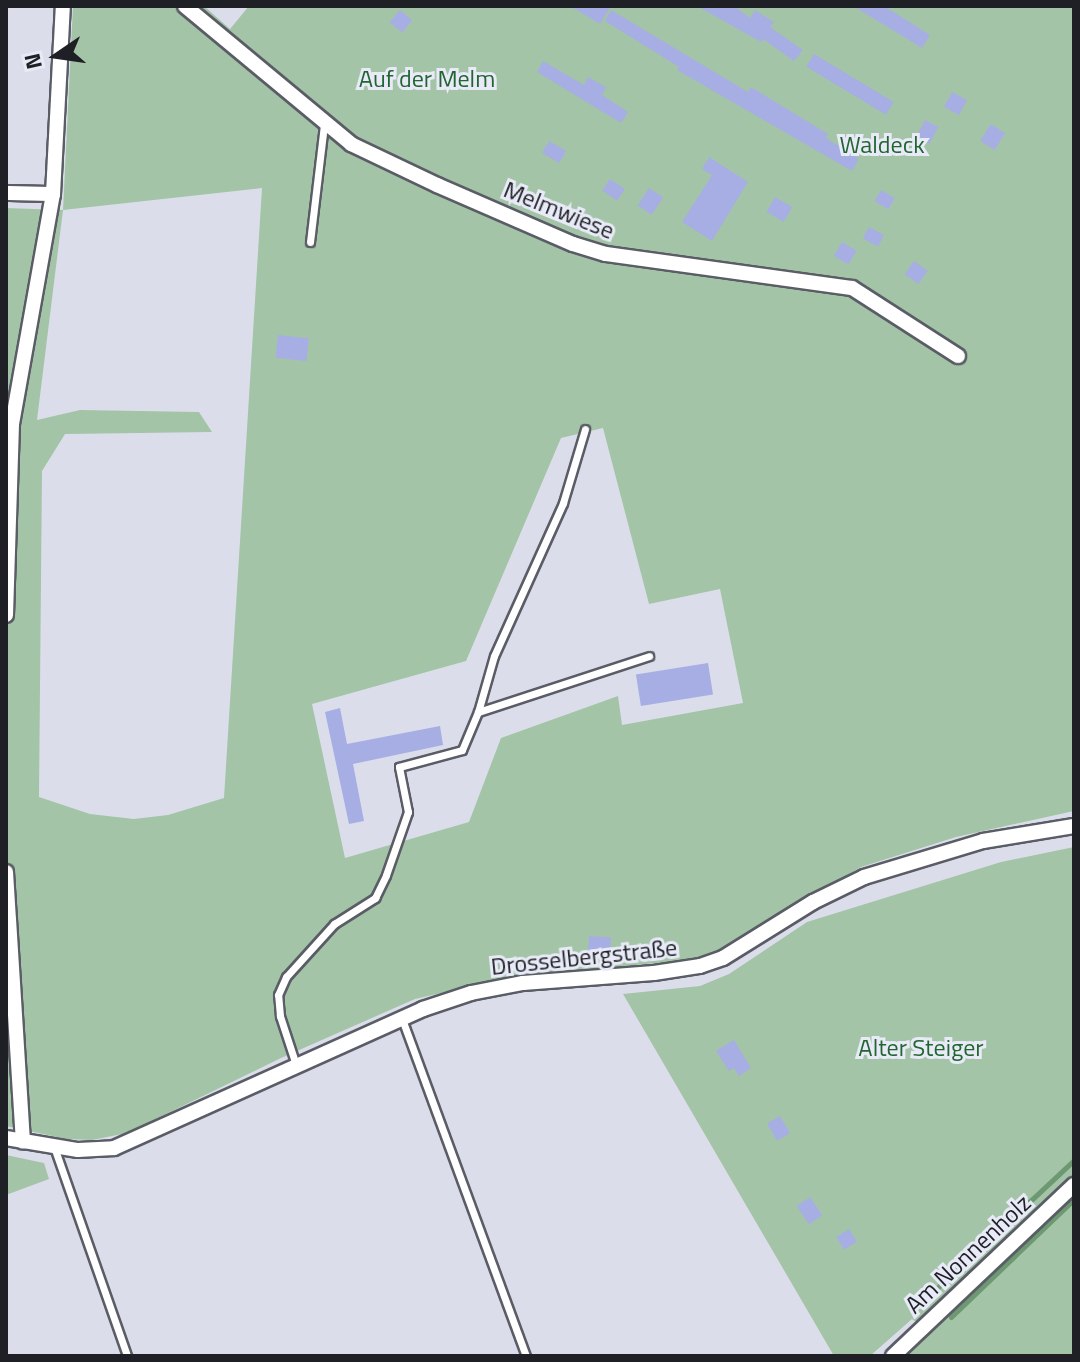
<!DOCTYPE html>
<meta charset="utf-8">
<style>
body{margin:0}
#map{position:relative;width:1080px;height:1362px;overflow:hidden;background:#dbdeea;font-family:"Titillium Web",sans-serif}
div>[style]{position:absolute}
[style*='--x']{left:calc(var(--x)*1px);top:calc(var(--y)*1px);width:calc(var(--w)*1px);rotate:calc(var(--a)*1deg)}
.green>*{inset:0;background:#a4c4a7}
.stream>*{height:5px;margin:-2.5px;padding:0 2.5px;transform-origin:2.5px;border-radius:2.5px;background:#6c9971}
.building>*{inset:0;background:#a6aee3;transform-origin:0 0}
.roads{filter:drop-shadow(2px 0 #5a5c66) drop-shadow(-2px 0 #5a5c66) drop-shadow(0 2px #5a5c66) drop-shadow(0 -2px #5a5c66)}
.lane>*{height:7px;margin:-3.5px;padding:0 3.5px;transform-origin:3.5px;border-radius:3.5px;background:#fff}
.street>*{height:14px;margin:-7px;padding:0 7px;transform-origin:7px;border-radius:7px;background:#fff}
span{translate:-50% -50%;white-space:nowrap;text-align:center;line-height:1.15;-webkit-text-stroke:6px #e8ebf7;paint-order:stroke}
.park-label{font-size:24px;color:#226530}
.street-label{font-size:24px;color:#1f2025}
.frame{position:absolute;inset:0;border:8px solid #1f2025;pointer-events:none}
.north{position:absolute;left:16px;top:16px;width:80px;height:80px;-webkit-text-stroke:6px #e8ebf7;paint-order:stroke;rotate:257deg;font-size:22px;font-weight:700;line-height:32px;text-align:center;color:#1f2025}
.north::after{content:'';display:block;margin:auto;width:28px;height:36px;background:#1f2025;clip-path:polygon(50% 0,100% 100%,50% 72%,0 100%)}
</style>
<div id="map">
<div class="green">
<i style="clip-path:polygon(evenodd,73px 6px,204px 6px,230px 29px,249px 6px,1074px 6px,1074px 811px,956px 837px,861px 867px,721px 949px,694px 959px,502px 979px,415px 999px,281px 1058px,127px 1133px,92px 1140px,66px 1139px,6px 1126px,6px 208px,63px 210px,73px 6px,262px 188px,224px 798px,168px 815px,134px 819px,90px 814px,39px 797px,42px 471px,65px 434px,212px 432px,199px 412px,80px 410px,37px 420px,63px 210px,262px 188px,73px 6px,603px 428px,649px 604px,720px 589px,743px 703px,622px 725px,618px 696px,501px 738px,469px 822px,345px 858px,312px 704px,466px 661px,561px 438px,603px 428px)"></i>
<i style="clip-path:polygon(1074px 847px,1074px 1356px,903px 1356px,930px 1333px,912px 1319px,870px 1356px,834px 1356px,623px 994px,700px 986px,729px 974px,807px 922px,1001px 862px)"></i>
<i style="clip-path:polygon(6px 1155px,44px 1163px,49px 1179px,6px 1195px)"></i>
</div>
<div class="stream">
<i style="--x:934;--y:1291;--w:192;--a:-43.1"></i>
<i style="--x:951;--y:1317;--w:170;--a:-43.8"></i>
</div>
<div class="building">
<i style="clip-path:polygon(570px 6px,611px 6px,600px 24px)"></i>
<i style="clip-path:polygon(697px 6px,734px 6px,750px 18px,755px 10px,774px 22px,770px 27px,803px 50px,794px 61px,763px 39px,761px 42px)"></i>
<i style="clip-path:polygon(853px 6px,884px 6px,930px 35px,922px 48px)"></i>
<i style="left:400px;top:10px;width:16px;height:16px;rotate:40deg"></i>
<i style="clip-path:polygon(611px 10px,748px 92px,751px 87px,828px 134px,826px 138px,859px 159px,852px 171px,677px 70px,679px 67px,605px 21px)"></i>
<i style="left:814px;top:54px;width:93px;height:15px;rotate:31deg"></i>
<i style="clip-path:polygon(543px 61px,584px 85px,588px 77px,606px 87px,602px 95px,628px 112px,621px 123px,537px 72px)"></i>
<i style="left:952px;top:92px;width:17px;height:17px;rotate:28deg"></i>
<i style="left:925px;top:120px;width:15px;height:19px;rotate:28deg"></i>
<i style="left:991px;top:124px;width:17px;height:20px;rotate:33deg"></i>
<i style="left:549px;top:141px;width:20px;height:14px;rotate:30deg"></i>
<i style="clip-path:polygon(709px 157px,748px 182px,712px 241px,682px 222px,712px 175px,702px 169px)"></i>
<i style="left:610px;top:179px;width:18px;height:14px;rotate:34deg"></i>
<i style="left:649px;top:188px;width:17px;height:21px;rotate:33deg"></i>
<i style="left:881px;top:190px;width:16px;height:13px;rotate:30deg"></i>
<i style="left:775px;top:197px;width:20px;height:17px;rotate:30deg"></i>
<i style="left:869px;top:227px;width:17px;height:13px;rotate:28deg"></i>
<i style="left:842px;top:242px;width:17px;height:16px;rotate:31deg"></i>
<i style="left:914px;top:261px;width:17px;height:16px;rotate:36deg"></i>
<i style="left:278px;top:335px;width:31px;height:23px;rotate:6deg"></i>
<i style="left:708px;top:663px;width:32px;height:73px;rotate:81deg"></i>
<i style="clip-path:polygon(340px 708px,347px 744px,440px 726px,443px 745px,353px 764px,364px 821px,349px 824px,325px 712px)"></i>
<i style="left:589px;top:936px;width:22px;height:17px;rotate:3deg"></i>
<i style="clip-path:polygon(734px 1040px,751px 1068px,739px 1076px,734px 1068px,729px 1071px,716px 1051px)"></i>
<i style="left:780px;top:1116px;width:20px;height:15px;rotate:60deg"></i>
<i style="left:810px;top:1197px;width:22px;height:16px;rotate:56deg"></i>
<i style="left:849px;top:1229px;width:15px;height:15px;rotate:58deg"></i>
</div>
<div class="roads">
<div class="lane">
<i style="--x:310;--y:242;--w:119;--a:-83.2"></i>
<i style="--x:478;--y:712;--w:58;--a:-74.1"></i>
<i style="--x:494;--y:656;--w:168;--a:-65.7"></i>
<i style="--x:563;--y:503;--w:77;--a:-73.4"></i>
<i style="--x:402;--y:1019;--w:359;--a:69.8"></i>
<i style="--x:296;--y:1065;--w:52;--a:-108.1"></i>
<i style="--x:280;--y:1016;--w:21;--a:-95"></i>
<i style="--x:278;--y:995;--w:20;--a:-66"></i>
<i style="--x:286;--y:977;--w:72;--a:-47.8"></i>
<i style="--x:334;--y:924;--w:49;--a:-32.4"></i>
<i style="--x:375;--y:898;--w:25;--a:-64"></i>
<i style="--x:386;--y:875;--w:67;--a:-70.8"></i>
<i style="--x:408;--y:812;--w:46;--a:-101.3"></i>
<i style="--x:399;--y:767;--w:65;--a:-15.1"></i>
<i style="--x:462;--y:750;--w:41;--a:-67.2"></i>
<i style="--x:478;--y:712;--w:180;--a:-18.1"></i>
<i style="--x:54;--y:1147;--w:221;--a:70.7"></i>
</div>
<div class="street">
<i style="--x:185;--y:6;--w:216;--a:39.7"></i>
<i style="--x:351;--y:144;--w:95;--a:25.5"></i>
<i style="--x:437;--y:185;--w:148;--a:23.5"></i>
<i style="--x:573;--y:244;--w:34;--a:17"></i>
<i style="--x:606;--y:254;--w:248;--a:7.9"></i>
<i style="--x:852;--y:288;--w:126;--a:32.7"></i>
<i style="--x:6;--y:193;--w:47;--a:1.2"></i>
<i style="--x:6;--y:615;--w:191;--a:-88.2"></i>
<i style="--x:12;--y:424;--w:234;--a:-79.9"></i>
<i style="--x:53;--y:194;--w:188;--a:-87"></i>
<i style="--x:6;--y:872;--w:270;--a:86.4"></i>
<i style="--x:6;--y:1138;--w:73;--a:9.5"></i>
<i style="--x:78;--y:1150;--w:36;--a:-3"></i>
<i style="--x:114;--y:1148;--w:339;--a:-24.2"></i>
<i style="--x:423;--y:1009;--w:51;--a:-18.4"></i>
<i style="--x:471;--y:993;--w:53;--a:-10.9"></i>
<i style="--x:523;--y:983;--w:131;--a:-4.4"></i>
<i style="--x:654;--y:973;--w:47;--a:-8.7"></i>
<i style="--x:700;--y:966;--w:24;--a:-19"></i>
<i style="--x:723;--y:958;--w:106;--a:-31.9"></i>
<i style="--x:813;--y:902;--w:57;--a:-26.1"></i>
<i style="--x:864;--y:877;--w:124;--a:-16.8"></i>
<i style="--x:983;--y:841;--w:92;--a:-9.4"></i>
<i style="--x:893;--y:1356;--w:249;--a:-43.4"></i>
</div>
</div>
<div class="park-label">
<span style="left:427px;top:79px">Auf der Melm</span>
<span style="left:882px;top:145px">Waldeck</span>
<span style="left:921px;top:1048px">Alter Steiger</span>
</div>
<div class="street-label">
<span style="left:559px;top:210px;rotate:22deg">Melmwiese</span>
<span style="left:584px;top:957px;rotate:-6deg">Drosselbergstraße</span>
<span style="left:968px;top:1254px;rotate:-43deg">Am Nonnenholz</span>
</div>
<div class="frame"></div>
<div class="north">N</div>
</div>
